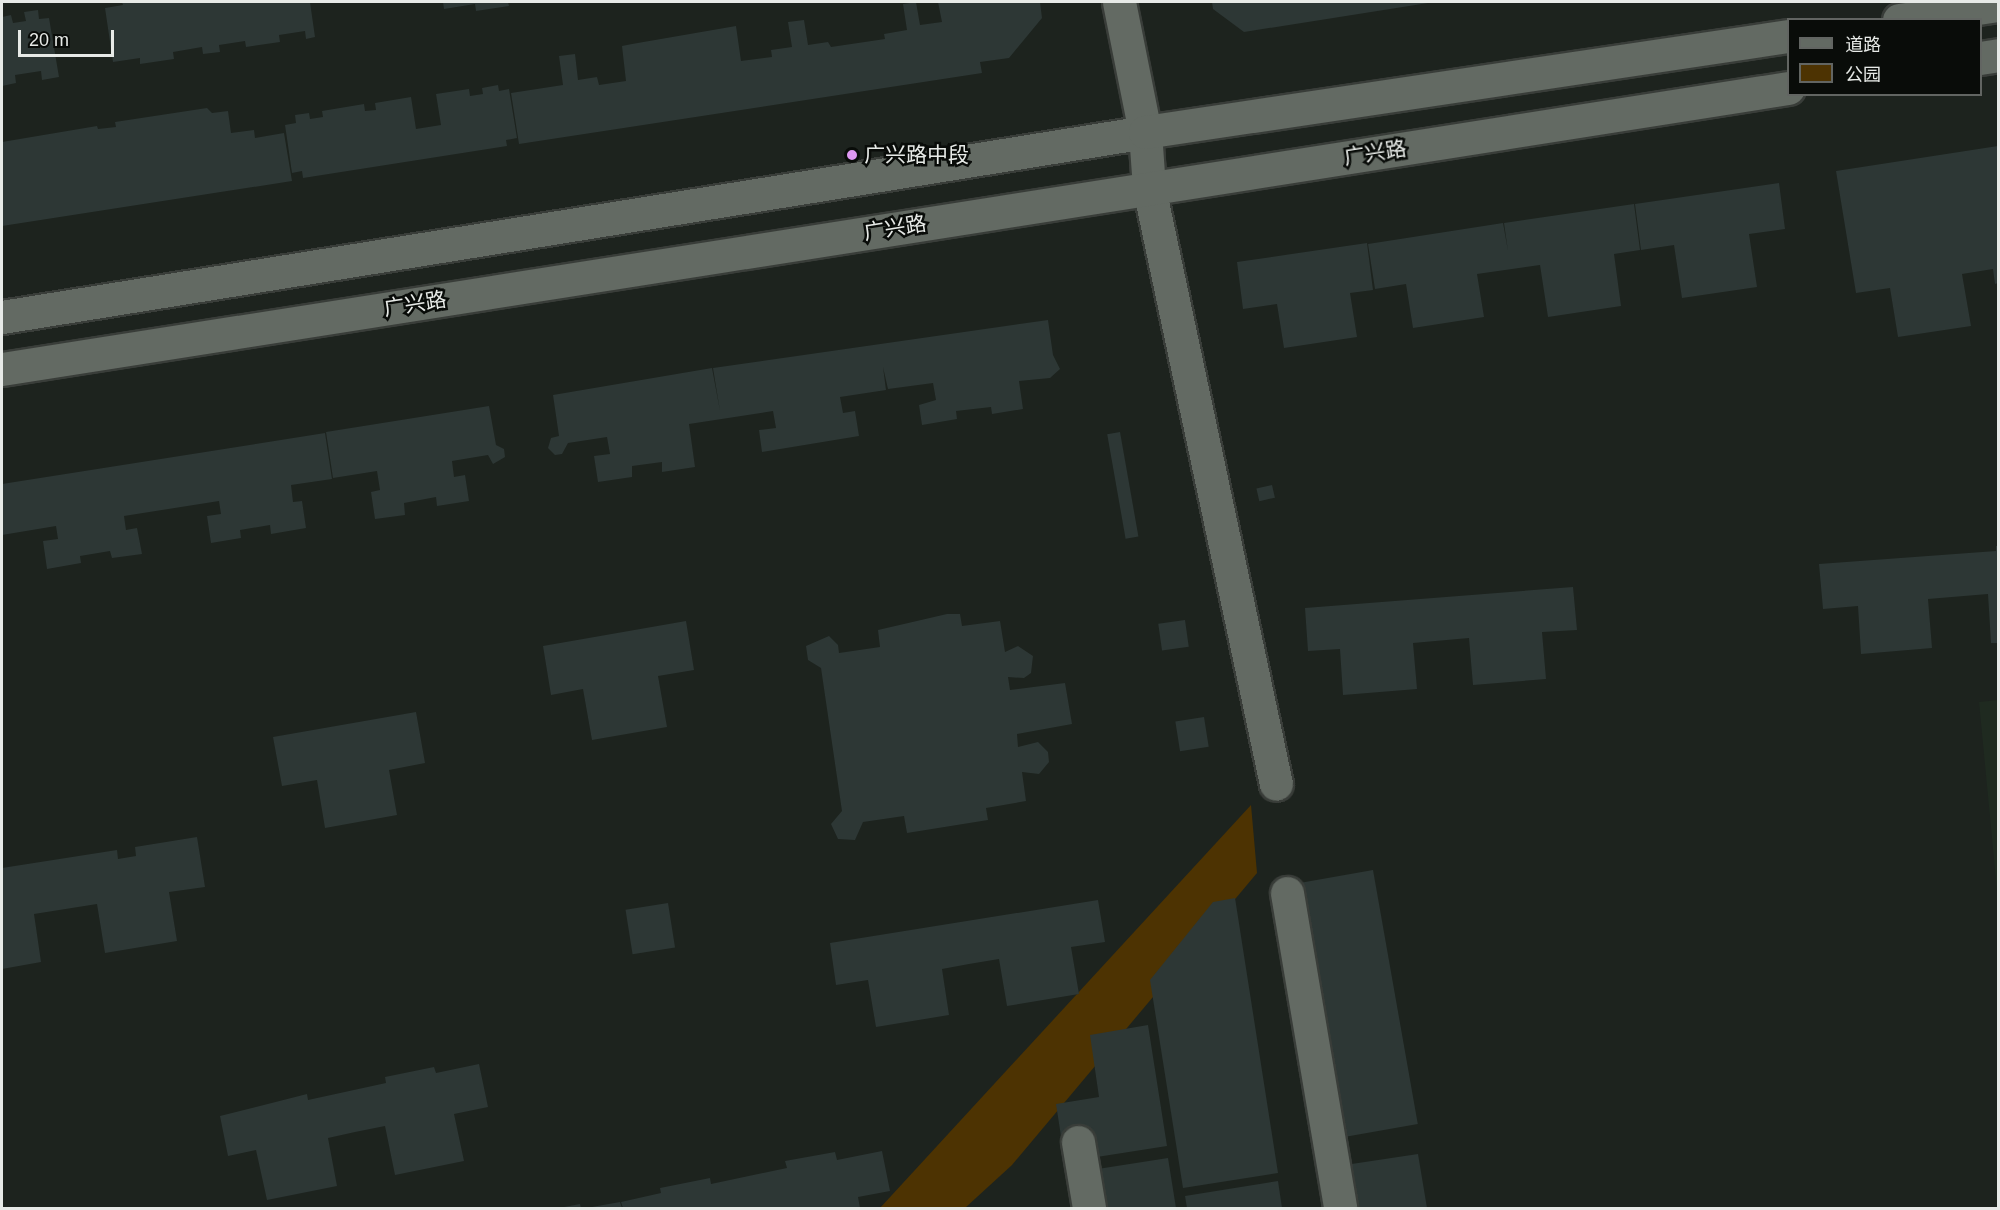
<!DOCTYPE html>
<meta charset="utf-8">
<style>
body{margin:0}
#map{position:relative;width:2000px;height:1210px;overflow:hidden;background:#1d231e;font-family:Arial,"Noto Sans SC",sans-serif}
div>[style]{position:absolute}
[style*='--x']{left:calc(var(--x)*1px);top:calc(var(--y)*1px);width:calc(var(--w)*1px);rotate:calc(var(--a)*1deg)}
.built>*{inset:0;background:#1f2a20}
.green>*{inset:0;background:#4d3302}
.building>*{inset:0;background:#2d3735;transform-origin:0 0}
.roads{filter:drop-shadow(2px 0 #393d39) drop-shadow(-2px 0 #393d39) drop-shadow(0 2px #393d39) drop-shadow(0 -2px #393d39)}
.minor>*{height:33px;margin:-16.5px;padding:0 16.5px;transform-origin:16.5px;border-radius:16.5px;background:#636a63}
.tertiary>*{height:33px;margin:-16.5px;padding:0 16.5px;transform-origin:16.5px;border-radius:16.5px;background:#636a63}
.dots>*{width:16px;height:16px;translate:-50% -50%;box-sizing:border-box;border:3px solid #090c09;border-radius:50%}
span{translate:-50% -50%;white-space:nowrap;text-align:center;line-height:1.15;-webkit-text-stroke:5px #090c09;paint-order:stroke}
.street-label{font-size:21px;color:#e7eae7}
.poi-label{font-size:21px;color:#e7eae7}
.left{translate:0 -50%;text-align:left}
.frame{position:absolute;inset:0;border:3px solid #e7eae7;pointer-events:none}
.legend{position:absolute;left:1787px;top:18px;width:195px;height:78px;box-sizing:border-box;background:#090c09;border:2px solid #626562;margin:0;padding:8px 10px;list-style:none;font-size:18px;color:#e7eae7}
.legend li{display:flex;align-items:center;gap:12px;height:30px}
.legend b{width:30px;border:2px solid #626562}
.scale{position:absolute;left:18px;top:30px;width:96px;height:27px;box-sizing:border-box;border:3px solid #e7eae7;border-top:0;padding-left:8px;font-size:18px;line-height:21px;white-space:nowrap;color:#e7eae7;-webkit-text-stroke:4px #090c09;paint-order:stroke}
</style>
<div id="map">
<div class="built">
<i style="clip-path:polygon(1998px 700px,1998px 901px,1979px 702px)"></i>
</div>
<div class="green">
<i style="clip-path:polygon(1251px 805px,1257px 873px,1012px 1165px,965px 1208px,880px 1208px)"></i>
</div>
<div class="building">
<i style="clip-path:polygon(122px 2px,310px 2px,315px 37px,306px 39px,305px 31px,279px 35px,280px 42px,246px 47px,245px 41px,219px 45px,220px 52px,203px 54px,202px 47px,173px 52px,174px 59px,140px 64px,140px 58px,113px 62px,105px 8px,123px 5px)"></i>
<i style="clip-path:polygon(443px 2px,508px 2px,509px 6px,476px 11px,475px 4px,444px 9px)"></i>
<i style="clip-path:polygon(916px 2px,920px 25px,942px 22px,938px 2px,1040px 2px,1042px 18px,1009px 58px,980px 62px,982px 73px,519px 144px,511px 93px,563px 85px,559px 56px,575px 54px,578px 80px,597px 77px,599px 85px,626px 81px,622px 46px,632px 44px,736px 26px,741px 61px,772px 57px,771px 50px,792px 47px,788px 22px,804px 20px,808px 45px,828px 42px,831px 47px,885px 39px,884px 34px,907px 30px,903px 4px)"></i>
<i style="clip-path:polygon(1212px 2px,1428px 2px,1428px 3px,1244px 32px,1213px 9px)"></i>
<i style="clip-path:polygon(38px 10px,39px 19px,49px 18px,59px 77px,42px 80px,41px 71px,15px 75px,16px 83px,2px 86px,2px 17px,11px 15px,13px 23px,26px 21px,24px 12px)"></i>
<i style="clip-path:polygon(498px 85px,499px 91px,509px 89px,517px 138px,506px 140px,507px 146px,303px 178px,302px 171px,292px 173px,285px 125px,296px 123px,295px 115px,309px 113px,310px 119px,323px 117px,322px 111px,364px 104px,365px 111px,376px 110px,375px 103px,411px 97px,416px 129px,441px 125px,436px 94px,469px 89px,470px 96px,483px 94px,482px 88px)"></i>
<i style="clip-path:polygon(207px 108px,212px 113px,228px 111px,231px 133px,254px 130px,255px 138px,284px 133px,292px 181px,2px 226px,2px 142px,97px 126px,98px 129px,116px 127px,115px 122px)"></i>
<i style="clip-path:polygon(1998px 146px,1998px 283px,1995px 284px,1993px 269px,1962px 274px,1971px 326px,1898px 337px,1890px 288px,1856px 293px,1836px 171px)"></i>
<i style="clip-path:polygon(1779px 183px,1785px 229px,1749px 234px,1757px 287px,1682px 298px,1674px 245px,1641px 250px,1635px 204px)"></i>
<i style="clip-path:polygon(1634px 204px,1640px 250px,1614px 254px,1621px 306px,1548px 317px,1540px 265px,1477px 274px,1484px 317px,1413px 328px,1406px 284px,1375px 289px,1368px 244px,1503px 223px,1508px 251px,1504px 223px)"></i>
<i style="clip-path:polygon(1367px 243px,1373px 290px,1350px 293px,1357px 337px,1284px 348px,1277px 304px,1243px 309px,1237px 262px)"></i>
<i style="clip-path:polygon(1048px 320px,1053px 355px,1060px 369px,1050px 378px,1019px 381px,1023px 409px,992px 414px,991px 407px,956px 411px,957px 419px,922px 425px,919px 405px,936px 400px,933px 383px,888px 389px,883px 367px,886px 390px,840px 397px,843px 413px,855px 411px,859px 436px,762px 452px,759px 430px,776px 428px,773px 411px,689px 424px,695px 467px,662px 472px,662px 462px,632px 466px,632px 477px,598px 482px,594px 456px,610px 454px,607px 437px,568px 443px,562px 454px,555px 455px,548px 448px,551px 438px,559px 436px,553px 395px,712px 368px,720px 411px,713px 368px)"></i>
<i style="clip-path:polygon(489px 406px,496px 445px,504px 449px,505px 457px,493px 464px,488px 455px,452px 461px,454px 477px,465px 475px,469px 501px,437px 506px,436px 497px,404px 503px,405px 515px,375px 519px,371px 492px,380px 490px,377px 471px,333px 478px,326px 432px)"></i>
<i style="left:1120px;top:432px;width:106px;height:13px;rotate:80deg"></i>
<i style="clip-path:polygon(325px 433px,332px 479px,291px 485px,293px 502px,302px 501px,306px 528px,271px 534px,270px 525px,240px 530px,241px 538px,211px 543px,207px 516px,221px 514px,219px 501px,124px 516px,126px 530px,137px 528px,142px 554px,112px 558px,110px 551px,80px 556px,81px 563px,47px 569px,43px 541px,58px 539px,56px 526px,2px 535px,2px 484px)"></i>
<i style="left:1272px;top:485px;width:13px;height:16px;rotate:77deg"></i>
<i style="clip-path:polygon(1996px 546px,1998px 546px,1998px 643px,1991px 643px,1988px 594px,1928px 599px,1932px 648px,1861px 654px,1858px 606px,1823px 609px,1819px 564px,1996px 551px)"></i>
<i style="clip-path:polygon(1573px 587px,1577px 630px,1542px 632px,1546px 679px,1473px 685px,1469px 638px,1413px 643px,1417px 689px,1343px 695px,1340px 649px,1308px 651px,1305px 608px)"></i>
<i style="clip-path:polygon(947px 614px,960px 614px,962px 626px,1000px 621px,1005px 652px,1018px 646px,1033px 656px,1031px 673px,1024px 678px,1008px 677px,1010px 690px,1065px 683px,1072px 724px,1017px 734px,1018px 747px,1038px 742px,1048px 752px,1049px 762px,1039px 774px,1022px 772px,1026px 801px,986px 808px,988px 820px,907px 833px,904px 816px,863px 822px,855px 840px,838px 839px,831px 824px,842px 811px,821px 668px,808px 660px,806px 646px,829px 636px,838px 645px,839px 653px,880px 647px,878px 630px)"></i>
<i style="left:1185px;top:620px;width:27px;height:27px;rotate:82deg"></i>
<i style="clip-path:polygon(686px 621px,694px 670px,658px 676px,667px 727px,592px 740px,583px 689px,551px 695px,543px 646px)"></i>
<i style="clip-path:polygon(416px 712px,425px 763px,389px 770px,397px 815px,325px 828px,317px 780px,282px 786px,273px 737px)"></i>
<i style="left:1204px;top:717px;width:30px;height:29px;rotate:81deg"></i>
<i style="clip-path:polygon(197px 837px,205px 887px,169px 892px,177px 941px,105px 953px,97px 904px,34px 914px,41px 962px,2px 969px,2px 868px,117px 850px,118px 859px,136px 856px,135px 847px)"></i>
<i style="left:1373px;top:870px;width:258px;height:99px;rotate:80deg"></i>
<i style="clip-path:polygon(1235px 898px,1278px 1173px,1183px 1188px,1150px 980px,1213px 902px)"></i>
<i style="clip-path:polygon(1098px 900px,1105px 942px,1071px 947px,1079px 994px,1007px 1006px,999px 959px,969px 964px,942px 969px,949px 1015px,876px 1027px,868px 980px,836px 985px,830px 943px)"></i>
<i style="left:668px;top:903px;width:45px;height:43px;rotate:81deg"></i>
<i style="clip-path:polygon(1148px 1025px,1167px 1146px,1065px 1162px,1056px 1104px,1099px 1097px,1090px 1035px)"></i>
<i style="clip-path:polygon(479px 1064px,488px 1107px,454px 1114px,464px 1161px,395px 1175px,385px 1126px,355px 1132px,328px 1138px,337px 1186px,267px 1200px,256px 1150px,228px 1156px,220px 1116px,307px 1094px,308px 1100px,386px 1083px,385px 1077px,434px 1067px,436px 1073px)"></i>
<i style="clip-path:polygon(882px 1151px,890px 1191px,858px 1197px,860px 1208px,623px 1208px,621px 1202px,661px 1193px,660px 1188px,710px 1178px,711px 1184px,744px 1177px,787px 1168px,785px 1161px,835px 1152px,837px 1160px)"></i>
<i style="clip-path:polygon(1418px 1154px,1427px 1208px,1332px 1208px,1325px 1168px)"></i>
<i style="clip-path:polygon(1168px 1158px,1176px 1208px,1078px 1208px,1072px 1173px)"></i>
<i style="clip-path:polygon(1278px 1181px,1282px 1208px,1187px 1208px,1185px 1196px)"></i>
<i style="clip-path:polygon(620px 1202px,622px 1208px,592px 1208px,592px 1207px)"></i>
<i style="clip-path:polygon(580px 1204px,581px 1208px,564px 1208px,564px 1207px)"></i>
</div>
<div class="roads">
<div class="minor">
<i style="--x:1119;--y:2;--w:133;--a:78.7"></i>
<i style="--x:1145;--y:132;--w:56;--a:85.9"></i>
<i style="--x:1149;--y:188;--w:609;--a:77.97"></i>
<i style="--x:1287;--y:893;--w:319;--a:80.4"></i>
<i style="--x:1078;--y:1142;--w:67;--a:80.5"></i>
</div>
<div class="tertiary">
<i style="--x:1899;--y:20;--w:100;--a:-8.6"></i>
<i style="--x:1980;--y:58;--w:18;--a:-9"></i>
<i style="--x:2;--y:317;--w:1158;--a:-9.19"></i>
<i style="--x:1145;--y:132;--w:650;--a:-8.49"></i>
<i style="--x:2;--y:369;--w:1808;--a:-8.94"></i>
</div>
</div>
<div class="dots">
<i style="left:852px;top:155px;background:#de98f2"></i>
</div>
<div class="street-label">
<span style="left:1375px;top:153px;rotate:-9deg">广兴路</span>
<span style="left:895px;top:228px;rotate:-9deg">广兴路</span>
<span style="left:415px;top:304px;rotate:-9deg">广兴路</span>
</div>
<div class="poi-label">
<span class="left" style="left:864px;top:155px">广兴路中段</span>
</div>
<div class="frame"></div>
<ul class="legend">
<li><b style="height:8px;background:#636a63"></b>道路</li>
<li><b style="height:16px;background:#4d3302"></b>公园</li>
</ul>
<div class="scale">20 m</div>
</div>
